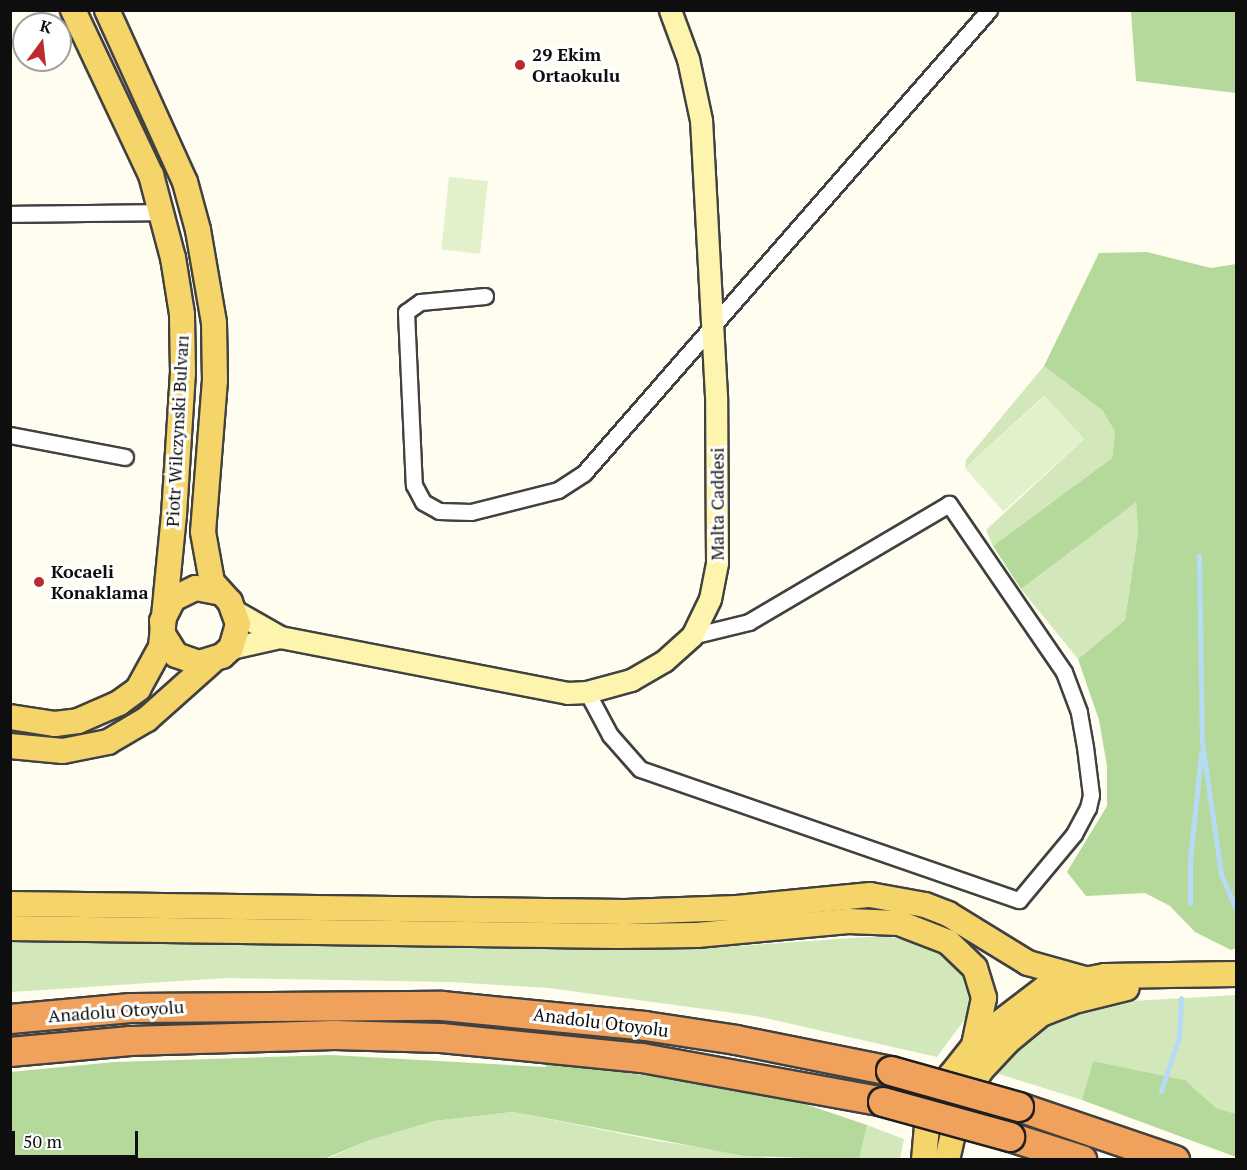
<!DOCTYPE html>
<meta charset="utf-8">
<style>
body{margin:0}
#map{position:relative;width:1247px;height:1170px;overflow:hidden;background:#fffcf0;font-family:"PT Serif",serif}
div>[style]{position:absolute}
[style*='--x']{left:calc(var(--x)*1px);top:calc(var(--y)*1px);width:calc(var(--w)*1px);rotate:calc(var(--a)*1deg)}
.green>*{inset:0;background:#d2e8ba}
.forest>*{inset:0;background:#b5d99a}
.pitch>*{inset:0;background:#e3f0cc;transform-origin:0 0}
.stream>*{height:5px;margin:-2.5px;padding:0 2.5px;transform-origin:2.5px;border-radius:2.5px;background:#b6dcf5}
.roads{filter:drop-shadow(2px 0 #414141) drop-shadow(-2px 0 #414141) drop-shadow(0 2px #414141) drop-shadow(0 -2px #414141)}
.minor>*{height:15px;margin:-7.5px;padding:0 7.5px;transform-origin:7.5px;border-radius:7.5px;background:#fff}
.secondary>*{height:21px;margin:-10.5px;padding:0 10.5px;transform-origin:10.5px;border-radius:10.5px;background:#fdf5ad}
.primary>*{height:24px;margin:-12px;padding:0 12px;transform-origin:12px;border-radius:12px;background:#f5d56a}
.motorway>*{height:28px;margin:-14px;padding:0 14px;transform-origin:14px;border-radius:14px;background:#f0a25d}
.bridges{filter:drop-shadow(2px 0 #1f1f1f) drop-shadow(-2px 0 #1f1f1f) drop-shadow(0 2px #1f1f1f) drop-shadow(0 -2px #1f1f1f)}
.motorway-bridge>*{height:28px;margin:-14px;padding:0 14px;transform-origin:14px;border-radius:14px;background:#f0a25d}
.dots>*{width:16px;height:16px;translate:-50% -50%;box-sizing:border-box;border:3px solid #fff;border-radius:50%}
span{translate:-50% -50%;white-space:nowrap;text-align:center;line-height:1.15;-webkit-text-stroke:6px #fff;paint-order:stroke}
.poi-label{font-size:18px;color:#0e0e0e;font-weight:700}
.left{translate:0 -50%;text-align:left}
.street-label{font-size:18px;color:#0e0e0e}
.frame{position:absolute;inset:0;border:12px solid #0e0e0e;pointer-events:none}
.north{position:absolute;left:12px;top:12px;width:60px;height:60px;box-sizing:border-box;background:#fff;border:2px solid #9f9f9f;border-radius:50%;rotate:15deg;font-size:16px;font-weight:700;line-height:24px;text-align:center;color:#0e0e0e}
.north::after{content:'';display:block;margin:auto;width:21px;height:27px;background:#bb2a2f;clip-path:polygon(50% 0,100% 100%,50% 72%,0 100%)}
.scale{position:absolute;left:12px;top:1131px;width:126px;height:27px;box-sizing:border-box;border:3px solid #0e0e0e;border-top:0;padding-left:8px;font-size:18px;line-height:21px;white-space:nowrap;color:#0e0e0e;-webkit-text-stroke:4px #fff;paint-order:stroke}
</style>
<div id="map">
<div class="green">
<i style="clip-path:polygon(1044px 366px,1103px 411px,1115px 432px,1112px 458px,993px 546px,986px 530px,1084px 439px,1044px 396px,965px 468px,966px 460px)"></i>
<i style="clip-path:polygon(1136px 501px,1138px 533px,1125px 620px,1078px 659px,1021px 589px)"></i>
<i style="clip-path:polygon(883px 936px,915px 942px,961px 964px,973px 1002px,965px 1019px,937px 1057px,756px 1016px,549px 988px,450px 982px,225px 978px,11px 992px,11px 942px,679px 950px)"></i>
<i style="clip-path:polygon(1236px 995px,1236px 1114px,1216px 1108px,1185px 1080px,1093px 1061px,1082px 1100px,996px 1073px,1041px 1027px,1098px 1003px)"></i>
<i style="clip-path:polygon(513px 1112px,658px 1141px,777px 1159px,324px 1160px,367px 1141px,434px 1121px)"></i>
<i style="clip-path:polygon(867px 1125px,904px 1139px,900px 1159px,859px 1160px)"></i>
</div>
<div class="forest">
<i style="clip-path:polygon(1131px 11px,1236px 11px,1236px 93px,1136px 81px)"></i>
<i style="clip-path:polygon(1147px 252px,1211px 268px,1236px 264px,1236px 948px,1231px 950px,1195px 932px,1170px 906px,1145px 893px,1086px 896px,1067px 872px,1107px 806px,1107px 766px,1099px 720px,1078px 659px,1125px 620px,1138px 533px,1136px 502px,1021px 589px,993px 546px,1112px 458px,1115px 432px,1103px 411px,1044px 366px,1099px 253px)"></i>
<i style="clip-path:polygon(331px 1055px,546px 1067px,547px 1062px,672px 1079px,805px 1104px,867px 1125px,859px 1160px,745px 1156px,513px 1112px,434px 1121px,367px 1141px,324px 1159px,11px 1159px,10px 1072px,115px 1062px)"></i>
<i style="clip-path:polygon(1093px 1061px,1185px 1080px,1216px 1108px,1236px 1114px,1236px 1157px,1082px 1100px)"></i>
</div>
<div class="pitch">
<i style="left:449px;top:177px;width:39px;height:73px;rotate:6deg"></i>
<i style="left:1045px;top:396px;width:58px;height:108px;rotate:48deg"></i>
</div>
<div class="stream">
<i style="--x:1199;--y:556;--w:186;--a:89.1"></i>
<i style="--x:1202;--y:742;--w:133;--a:81.8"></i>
<i style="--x:1221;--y:874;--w:39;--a:67"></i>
<i style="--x:1190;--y:903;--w:43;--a:-90"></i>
<i style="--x:1190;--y:860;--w:108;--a:-84.1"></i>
<i style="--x:1161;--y:1091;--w:57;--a:-71.6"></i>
<i style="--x:1179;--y:1037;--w:39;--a:-87"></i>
</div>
<div class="roads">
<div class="minor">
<i style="--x:10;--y:214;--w:154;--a:-0.7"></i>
<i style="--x:485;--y:296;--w:65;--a:174.7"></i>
<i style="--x:420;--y:302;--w:17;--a:144"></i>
<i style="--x:406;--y:312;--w:173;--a:87.4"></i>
<i style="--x:414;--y:485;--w:19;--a:62"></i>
<i style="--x:423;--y:502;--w:18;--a:29"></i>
<i style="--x:439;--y:511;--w:32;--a:2"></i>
<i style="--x:471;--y:512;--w:90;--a:-14.2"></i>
<i style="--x:558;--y:490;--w:31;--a:-33"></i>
<i style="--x:584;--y:473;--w:615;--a:-48.82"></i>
<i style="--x:10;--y:435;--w:117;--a:10.8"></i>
<i style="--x:587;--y:692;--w:49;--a:61.9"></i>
<i style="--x:610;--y:735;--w:45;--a:48.6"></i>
<i style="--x:640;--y:769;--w:401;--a:19.1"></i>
<i style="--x:1019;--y:900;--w:86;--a:-50.2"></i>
<i style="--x:1074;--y:834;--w:30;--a:-62"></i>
<i style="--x:1088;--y:808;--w:13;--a:-77"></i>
<i style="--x:1091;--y:795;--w:48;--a:-97.1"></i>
<i style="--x:1085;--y:747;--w:36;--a:-100"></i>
<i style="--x:1079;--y:712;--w:43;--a:-110.6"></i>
<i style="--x:1064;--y:672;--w:204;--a:-124.4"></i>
<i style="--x:949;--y:504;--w:232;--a:149.5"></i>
<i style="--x:749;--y:622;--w:59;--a:166.2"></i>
</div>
<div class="secondary">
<i style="--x:236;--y:612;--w:51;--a:29.6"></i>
<i style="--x:280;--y:637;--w:292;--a:11"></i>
<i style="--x:567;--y:693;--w:20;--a:-3"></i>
<i style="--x:587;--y:692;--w:46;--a:-15.3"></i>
<i style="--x:631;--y:680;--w:38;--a:-30"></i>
<i style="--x:664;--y:661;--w:38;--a:-42"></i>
<i style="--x:692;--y:636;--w:41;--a:-64.1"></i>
<i style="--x:710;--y:599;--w:37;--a:-79"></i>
<i style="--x:717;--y:563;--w:167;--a:-90.3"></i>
<i style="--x:716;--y:396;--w:276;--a:-93.1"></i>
<i style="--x:701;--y:120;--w:62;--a:-102"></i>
<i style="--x:688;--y:59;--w:52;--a:-110.2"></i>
<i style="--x:231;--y:648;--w:50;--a:-12.7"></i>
</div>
<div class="primary">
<i style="--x:107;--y:10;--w:189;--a:65.6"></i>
<i style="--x:185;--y:182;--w:50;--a:74.8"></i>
<i style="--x:198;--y:230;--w:94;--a:80.2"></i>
<i style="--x:214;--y:323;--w:57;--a:89"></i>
<i style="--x:215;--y:380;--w:152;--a:94.5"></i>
<i style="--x:203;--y:532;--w:51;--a:79.8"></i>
<i style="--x:212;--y:582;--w:27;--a:48"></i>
<i style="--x:230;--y:602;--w:23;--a:70"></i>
<i style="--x:238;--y:624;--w:25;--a:106"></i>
<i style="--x:231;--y:648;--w:12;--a:138"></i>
<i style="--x:222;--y:656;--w:24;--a:163"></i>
<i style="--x:199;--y:663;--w:24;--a:-161"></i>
<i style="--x:176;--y:655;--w:25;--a:-122"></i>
<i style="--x:163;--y:634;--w:13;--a:-94"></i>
<i style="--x:162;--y:621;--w:25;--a:-63"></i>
<i style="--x:173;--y:599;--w:25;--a:-26"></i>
<i style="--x:196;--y:588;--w:25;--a:11"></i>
<i style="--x:10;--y:717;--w:46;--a:8.8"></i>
<i style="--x:55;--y:724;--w:23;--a:-7"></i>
<i style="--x:78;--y:721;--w:45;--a:-23.7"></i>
<i style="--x:119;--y:703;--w:24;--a:-36"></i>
<i style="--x:138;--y:689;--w:48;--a:-61.3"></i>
<i style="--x:161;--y:647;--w:133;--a:-84.4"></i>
<i style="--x:174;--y:515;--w:142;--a:-86.4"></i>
<i style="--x:183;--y:373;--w:59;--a:-91"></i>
<i style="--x:182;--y:314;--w:57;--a:-99.1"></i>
<i style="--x:173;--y:258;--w:86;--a:-104.8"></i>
<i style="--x:151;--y:175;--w:183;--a:-115.3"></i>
<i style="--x:10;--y:746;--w:53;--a:5.4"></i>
<i style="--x:63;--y:751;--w:46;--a:-11.3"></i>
<i style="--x:108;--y:742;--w:45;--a:-30.5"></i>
<i style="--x:147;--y:719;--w:86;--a:-41.7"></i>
<i style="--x:10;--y:904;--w:615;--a:0.75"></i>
<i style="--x:625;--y:912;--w:112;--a:-2"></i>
<i style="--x:737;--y:908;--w:134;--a:-5.6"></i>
<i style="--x:870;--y:895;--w:56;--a:10.3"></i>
<i style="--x:925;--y:905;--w:25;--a:21"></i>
<i style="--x:948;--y:914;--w:94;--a:31.5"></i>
<i style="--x:1028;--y:963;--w:63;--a:15.6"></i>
<i style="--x:10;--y:928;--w:608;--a:0.75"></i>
<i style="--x:618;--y:936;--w:79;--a:-0.7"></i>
<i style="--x:697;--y:935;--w:152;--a:-5.3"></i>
<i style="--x:848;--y:921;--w:51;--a:2.2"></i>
<i style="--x:899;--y:923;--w:53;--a:21.2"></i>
<i style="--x:948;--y:942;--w:37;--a:44"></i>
<i style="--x:975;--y:968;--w:31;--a:73"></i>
<i style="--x:984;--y:998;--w:48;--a:102"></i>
<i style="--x:924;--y:1160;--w:36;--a:-85"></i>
<i style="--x:927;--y:1124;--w:55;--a:-63.9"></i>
<i style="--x:951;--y:1075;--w:48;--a:-51.7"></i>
<i style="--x:981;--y:1037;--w:81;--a:-37.4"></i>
<i style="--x:1045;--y:988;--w:61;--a:-11.3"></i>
<i style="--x:1105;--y:976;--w:131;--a:-0.9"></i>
<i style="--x:947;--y:1160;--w:54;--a:-77.2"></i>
<i style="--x:959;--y:1107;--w:43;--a:-59.3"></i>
<i style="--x:981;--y:1070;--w:38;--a:-47"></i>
<i style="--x:1007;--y:1042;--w:44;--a:-39.5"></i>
<i style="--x:1041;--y:1014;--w:40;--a:-21"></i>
<i style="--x:1078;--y:1000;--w:50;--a:-13.8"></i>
</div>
<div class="motorway">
<i style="--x:10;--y:1019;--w:121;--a:-5.2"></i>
<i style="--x:131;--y:1008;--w:311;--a:-0.4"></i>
<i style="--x:442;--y:1006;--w:204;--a:5.6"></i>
<i style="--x:645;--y:1026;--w:92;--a:8.7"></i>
<i style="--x:736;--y:1040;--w:158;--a:11.3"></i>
<i style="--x:10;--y:1052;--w:121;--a:-5.2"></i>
<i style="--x:130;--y:1041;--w:205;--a:-1.7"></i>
<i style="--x:335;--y:1035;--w:106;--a:1.6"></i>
<i style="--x:441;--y:1038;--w:202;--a:5.7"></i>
<i style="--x:642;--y:1058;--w:245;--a:10.3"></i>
<i style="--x:1019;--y:1107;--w:165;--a:18.8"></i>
<i style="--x:1010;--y:1137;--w:76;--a:17.7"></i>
</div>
</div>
<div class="bridges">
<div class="motorway-bridge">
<i style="--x:891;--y:1071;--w:133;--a:15.7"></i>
<i style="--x:883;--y:1102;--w:132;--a:15.4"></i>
</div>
</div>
<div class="dots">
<i style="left:520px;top:65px;background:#bb2a2f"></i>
<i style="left:39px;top:582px;background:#bb2a2f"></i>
</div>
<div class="poi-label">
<span class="left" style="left:532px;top:65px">29 Ekim<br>Ortaokulu</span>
<span class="left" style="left:51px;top:582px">Kocaeli<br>Konaklama</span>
</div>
<div class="street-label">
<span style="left:177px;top:431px;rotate:-87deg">Piotr Wilczynski Bulvarı</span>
<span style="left:717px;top:504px;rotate:-90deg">Malta Caddesi</span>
<span style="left:116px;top:1011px;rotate:-4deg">Anadolu Otoyolu</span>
<span style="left:601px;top:1022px;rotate:7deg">Anadolu Otoyolu</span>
</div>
<div class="frame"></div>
<div class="north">K</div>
<div class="scale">50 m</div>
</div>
